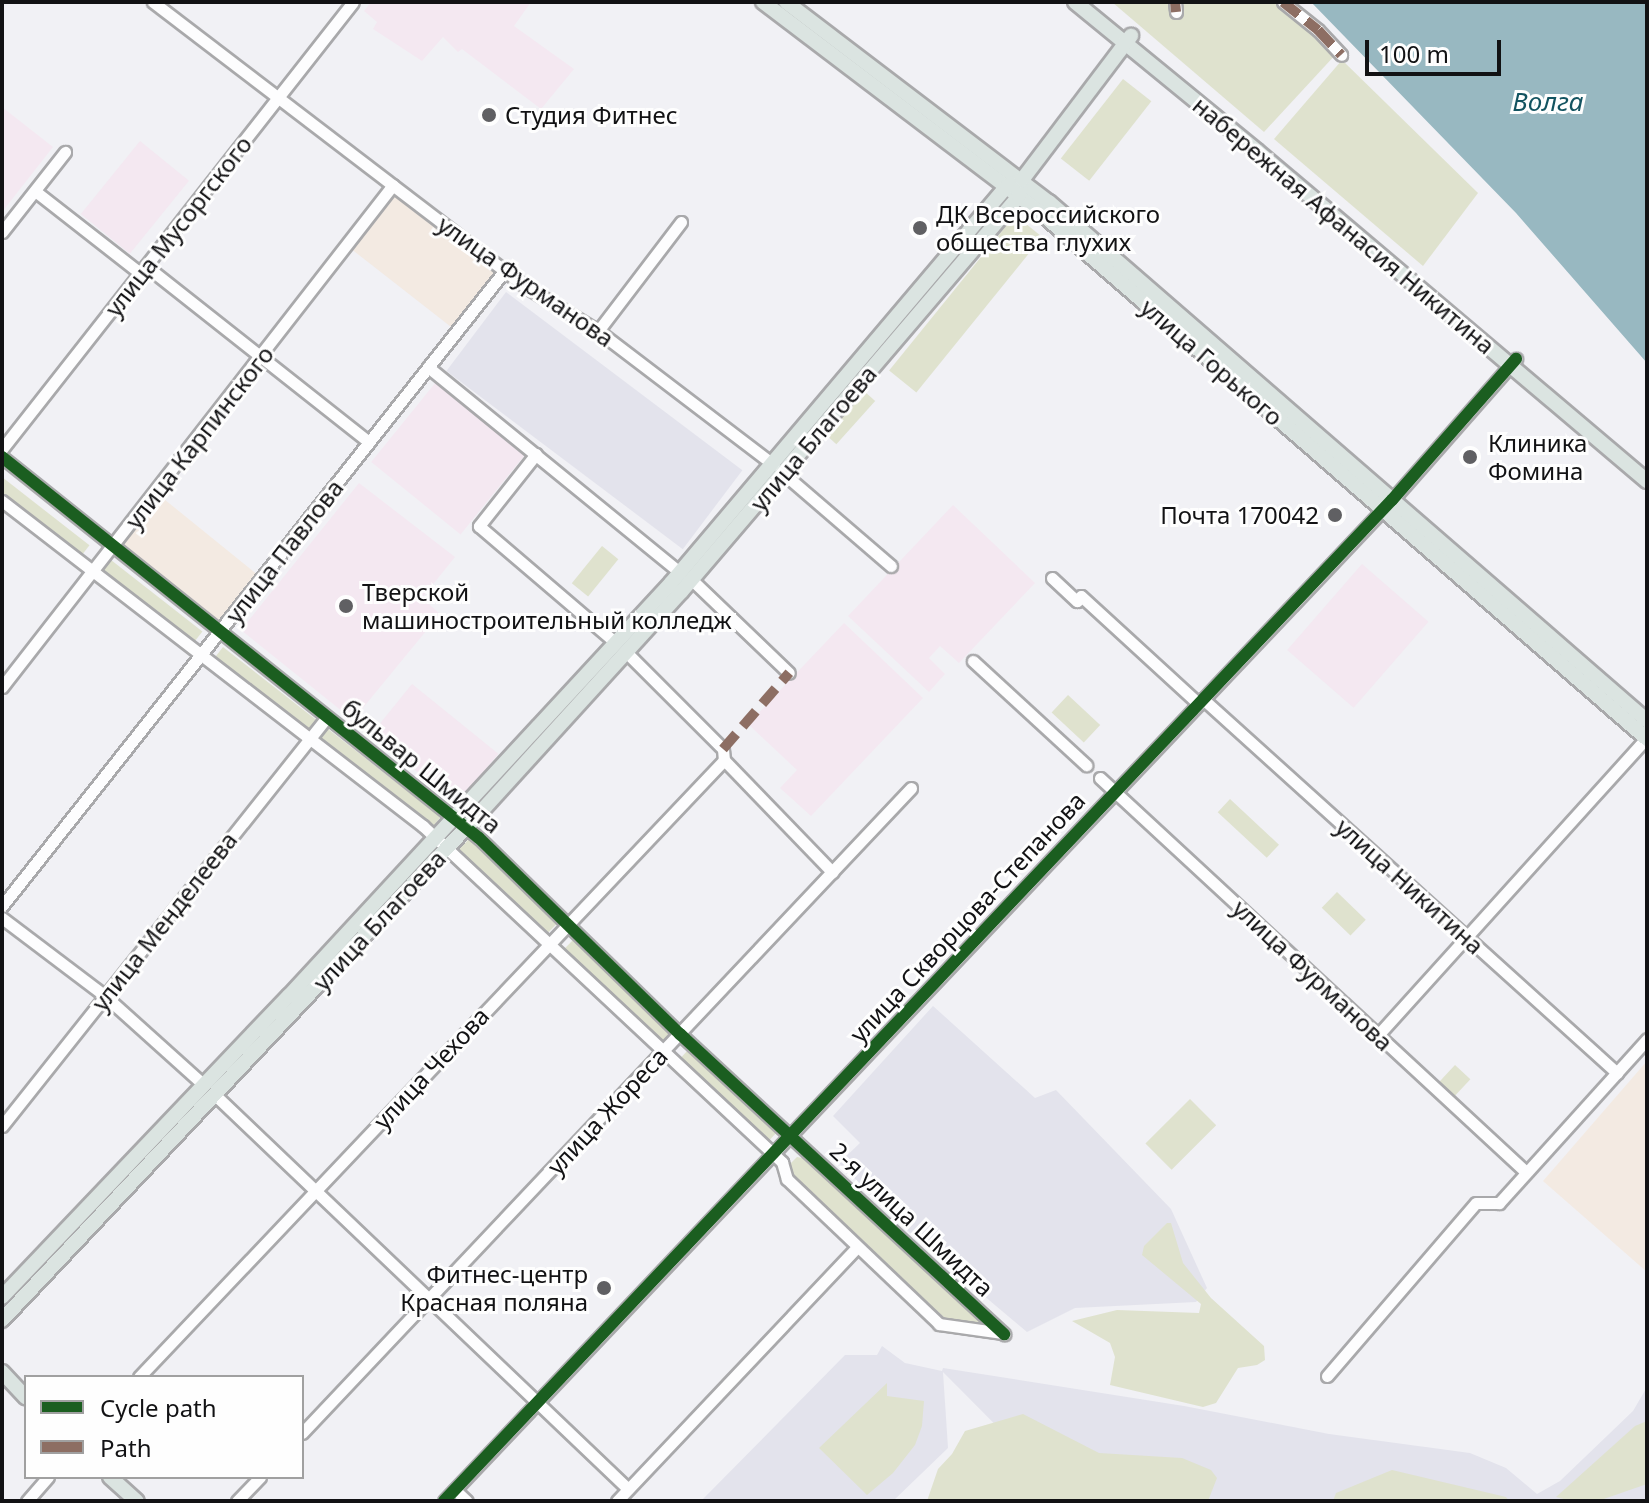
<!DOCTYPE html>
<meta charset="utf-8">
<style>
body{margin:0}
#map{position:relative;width:1649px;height:1503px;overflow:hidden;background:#f1f1f5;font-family:"Noto Sans",sans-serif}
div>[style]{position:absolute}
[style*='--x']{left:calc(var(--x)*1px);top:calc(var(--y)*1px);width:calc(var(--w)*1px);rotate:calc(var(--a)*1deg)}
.commercial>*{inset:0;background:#f3eae2;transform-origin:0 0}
.built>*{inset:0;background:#e3e3ec;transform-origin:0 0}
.education>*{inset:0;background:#f4e8f1;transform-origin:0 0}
.green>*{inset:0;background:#dfe2ce;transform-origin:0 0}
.water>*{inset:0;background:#98b8c1}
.roads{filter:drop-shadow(2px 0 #a9a9ab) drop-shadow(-2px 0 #a9a9ab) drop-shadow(0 2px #a9a9ab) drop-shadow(0 -2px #a9a9ab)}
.minor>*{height:11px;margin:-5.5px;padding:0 5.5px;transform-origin:5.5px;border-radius:5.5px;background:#fdfdfe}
.major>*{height:14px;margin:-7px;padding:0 7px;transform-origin:7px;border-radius:7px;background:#dbe4e1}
.quiet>*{height:10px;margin-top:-5px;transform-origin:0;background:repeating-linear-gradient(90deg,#8d6e63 0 20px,transparent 0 30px)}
.cycleway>*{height:12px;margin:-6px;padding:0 6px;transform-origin:6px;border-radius:6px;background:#1b5e20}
.dots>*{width:22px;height:22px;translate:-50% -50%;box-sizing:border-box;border:4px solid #fefefe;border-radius:50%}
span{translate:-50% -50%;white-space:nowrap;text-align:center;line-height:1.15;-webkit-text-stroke:6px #fefefe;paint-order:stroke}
.poi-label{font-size:24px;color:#121214}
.left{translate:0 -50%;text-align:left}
.right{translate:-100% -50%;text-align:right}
.street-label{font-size:24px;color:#121214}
.water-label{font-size:26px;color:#125360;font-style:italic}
.frame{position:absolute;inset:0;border:4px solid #121214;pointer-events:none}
.legend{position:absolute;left:24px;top:1375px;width:280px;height:104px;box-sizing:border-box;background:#fefefe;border:2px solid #a0a0a0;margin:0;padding:10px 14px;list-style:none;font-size:24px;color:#121214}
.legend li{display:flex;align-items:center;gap:16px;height:40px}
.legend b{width:40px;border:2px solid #a0a0a0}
.scale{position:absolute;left:1365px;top:40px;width:136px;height:36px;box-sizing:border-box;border:4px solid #121214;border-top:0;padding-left:10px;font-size:24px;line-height:28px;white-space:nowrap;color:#121214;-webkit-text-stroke:6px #fefefe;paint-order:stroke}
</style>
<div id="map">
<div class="commercial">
<i style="left:394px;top:191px;width:130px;height:72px;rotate:38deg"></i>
<i style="left:159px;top:495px;width:129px;height:61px;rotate:39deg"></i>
<i style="clip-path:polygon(1647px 1061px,1647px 1272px,1543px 1181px)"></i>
</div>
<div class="built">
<i style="left:506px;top:292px;width:296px;height:99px;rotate:37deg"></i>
<i style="clip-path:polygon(933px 1006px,1035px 1098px,1056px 1090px,1171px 1209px,1207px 1288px,1196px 1302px,1075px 1308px,1027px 1332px,913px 1236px,839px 1163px,860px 1143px,833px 1116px)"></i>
<i style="clip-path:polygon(882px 1346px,905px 1363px,942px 1371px,943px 1368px,1184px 1406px,1329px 1434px,1470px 1453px,1506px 1468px,1537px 1494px,1560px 1481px,1633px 1411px,1647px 1387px,1647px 1501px,1071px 1501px,943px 1372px,948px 1448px,893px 1501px,701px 1501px,845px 1355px,877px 1355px)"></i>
</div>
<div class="education">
<i style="clip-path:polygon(371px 2px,531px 2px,514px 26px,574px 69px,541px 109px,462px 49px,458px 52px,443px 37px,422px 61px,373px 29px,377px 22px,364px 11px)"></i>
<i style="clip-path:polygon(2px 107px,53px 147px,2px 212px)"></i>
<i style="left:140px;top:141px;width:63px;height:94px;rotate:39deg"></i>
<i style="left:436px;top:382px;width:115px;height:103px;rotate:39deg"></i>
<i style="clip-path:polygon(359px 483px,455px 557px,422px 598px,440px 614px,353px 720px,241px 630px)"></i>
<i style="clip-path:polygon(953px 505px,1035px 583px,959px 663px,940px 646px,929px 658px,945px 674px,929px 692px,848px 616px)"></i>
<i style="left:1362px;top:564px;width:88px;height:114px;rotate:41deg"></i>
<i style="clip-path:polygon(844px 623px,923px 698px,811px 816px,780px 788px,797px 770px,748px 724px)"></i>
<i style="left:412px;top:684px;width:111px;height:65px;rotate:39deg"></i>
</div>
<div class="green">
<i style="clip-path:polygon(1112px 2px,1277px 2px,1337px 53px,1264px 132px)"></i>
<i style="clip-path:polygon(1342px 60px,1478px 193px,1423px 266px,1274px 139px)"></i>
<i style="left:1123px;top:79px;width:36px;height:101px;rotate:38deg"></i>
<i style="left:1015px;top:215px;width:35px;height:200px;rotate:39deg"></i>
<i style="left:864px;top:391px;width:15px;height:58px;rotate:42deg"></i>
<i style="left:2px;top:477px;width:111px;height:16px;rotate:38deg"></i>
<i style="left:602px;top:546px;width:21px;height:48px;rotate:39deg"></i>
<i style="left:111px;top:560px;width:116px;height:15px;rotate:38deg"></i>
<i style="left:223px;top:647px;width:276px;height:13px;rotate:38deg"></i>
<i style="left:1068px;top:695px;width:44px;height:24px;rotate:43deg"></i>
<i style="left:1230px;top:799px;width:67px;height:18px;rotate:43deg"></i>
<i style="left:469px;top:839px;width:122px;height:15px;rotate:44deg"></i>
<i style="left:1337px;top:892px;width:40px;height:22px;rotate:44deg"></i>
<i style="left:573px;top:940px;width:139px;height:13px;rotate:44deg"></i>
<i style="left:689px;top:1049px;width:121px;height:14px;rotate:43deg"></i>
<i style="left:1455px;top:1065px;width:21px;height:25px;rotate:43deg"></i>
<i style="left:1190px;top:1099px;width:37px;height:63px;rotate:45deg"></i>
<i style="clip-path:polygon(797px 1157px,807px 1159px,983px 1325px,942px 1317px,792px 1176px,789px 1165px)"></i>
<i style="clip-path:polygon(1167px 1223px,1171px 1223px,1183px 1263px,1211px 1298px,1264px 1346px,1265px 1360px,1257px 1365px,1238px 1368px,1216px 1403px,1203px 1407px,1110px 1385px,1115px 1357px,1110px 1343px,1072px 1321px,1117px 1310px,1199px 1313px,1201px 1304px,1142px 1255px,1144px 1246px)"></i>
<i style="clip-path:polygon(887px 1383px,887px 1396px,924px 1401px,922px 1426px,915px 1445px,893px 1473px,867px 1495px,819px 1448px)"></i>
<i style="clip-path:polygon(1023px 1414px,1099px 1453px,1182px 1458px,1211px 1470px,1217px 1478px,1208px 1501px,927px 1501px,938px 1469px,952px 1454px,965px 1431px)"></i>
<i style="clip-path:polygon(1647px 1421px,1647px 1484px,1598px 1501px,1571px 1501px,1556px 1497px,1635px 1426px)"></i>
<i style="clip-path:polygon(1392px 1470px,1506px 1497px,1509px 1501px,1333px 1501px,1336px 1493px)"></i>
</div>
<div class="water">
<i style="clip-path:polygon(1311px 2px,1647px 2px,1647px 363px,1516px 213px)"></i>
</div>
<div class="roads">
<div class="minor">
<i style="--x:153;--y:2;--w:469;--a:37.4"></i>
<i style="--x:526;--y:287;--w:84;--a:31.4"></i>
<i style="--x:598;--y:331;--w:221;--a:37.3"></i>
<i style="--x:1175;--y:2;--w:10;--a:84"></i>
<i style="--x:1283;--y:2;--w:45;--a:38.7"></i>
<i style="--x:1318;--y:30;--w:34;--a:47"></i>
<i style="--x:35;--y:191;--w:133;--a:38"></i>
<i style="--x:2;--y:232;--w:102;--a:-51.8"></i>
<i style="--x:146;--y:266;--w:284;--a:38.3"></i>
<i style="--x:598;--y:331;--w:137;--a:-52.7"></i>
<i style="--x:428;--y:367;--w:326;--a:39.2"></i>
<i style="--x:2;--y:449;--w:568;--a:-51.86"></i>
<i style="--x:536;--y:454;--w:92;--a:128.4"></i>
<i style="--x:479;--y:526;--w:180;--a:40.5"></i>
<i style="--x:2;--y:457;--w:610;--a:38.62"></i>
<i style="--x:479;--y:838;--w:281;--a:44.3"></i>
<i style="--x:680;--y:1034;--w:442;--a:42.8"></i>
<i style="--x:784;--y:474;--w:141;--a:40.7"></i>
<i style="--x:2;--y:501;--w:532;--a:37.67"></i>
<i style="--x:423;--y:826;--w:492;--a:43.1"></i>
<i style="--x:782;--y:1162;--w:18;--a:74"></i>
<i style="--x:787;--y:1179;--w:210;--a:43.6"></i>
<i style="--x:939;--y:1324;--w:64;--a:8.1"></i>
<i style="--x:1052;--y:578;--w:34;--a:43"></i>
<i style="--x:1077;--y:601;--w:6;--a:-51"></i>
<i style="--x:1081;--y:596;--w:160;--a:42.5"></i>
<i style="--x:692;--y:580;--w:134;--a:43.8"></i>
<i style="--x:626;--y:652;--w:137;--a:45"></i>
<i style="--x:723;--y:749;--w:11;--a:85"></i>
<i style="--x:724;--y:760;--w:156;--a:46"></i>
<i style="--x:973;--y:661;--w:154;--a:42.6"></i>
<i style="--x:2;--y:687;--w:636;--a:-52.09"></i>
<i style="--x:1203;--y:699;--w:558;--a:42.09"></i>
<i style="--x:1100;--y:778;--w:580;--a:42.77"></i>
<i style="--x:2;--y:906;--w:811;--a:-51.66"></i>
<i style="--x:2;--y:918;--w:129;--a:37.1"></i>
<i style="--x:105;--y:996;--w:133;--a:42"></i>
<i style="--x:1378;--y:1035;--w:400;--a:-47.9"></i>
<i style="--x:214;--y:1094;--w:572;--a:43.65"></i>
<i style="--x:2;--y:1126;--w:522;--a:-51.53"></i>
<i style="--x:1327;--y:1376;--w:228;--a:-49.3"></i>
<i style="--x:1476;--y:1203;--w:23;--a:0"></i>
<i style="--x:1499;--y:1203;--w:221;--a:-47.9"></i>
<i style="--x:139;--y:1377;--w:850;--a:-46.52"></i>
<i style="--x:302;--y:1433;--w:887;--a:-46.64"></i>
<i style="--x:455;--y:1490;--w:16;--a:43"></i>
<i style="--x:27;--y:1501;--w:32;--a:-49"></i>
<i style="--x:237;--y:1501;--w:33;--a:-46"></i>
<i style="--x:444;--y:1501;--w:1379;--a:-46.56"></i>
<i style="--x:1392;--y:500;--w:188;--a:-48.7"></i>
<i style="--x:617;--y:1501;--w:349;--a:-46.6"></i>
</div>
<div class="major">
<i style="--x:763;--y:2;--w:348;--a:37.2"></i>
<i style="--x:1040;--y:212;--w:804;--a:40.96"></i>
<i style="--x:786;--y:2;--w:330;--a:37.3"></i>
<i style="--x:1049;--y:202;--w:792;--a:40.95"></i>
<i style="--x:1075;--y:2;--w:235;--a:39.3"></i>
<i style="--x:1257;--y:151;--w:511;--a:40.24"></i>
<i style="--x:2;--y:1297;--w:416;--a:-46.4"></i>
<i style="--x:289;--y:996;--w:563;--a:-47.23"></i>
<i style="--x:671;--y:583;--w:520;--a:-49.76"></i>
<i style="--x:1007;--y:186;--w:16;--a:-22"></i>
<i style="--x:2;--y:1320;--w:691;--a:-46.7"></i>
<i style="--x:476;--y:817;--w:304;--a:-47.7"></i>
<i style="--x:681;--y:592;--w:521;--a:-49.52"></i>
<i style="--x:1019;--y:196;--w:16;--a:-79"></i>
<i style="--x:1022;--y:180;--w:181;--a:-52.9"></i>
<i style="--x:2;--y:1372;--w:35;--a:47"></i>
<i style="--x:110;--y:1477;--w:36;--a:42"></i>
</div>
</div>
<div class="quiet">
<i style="--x:1175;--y:2;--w:10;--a:84"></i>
<i style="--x:1283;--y:2;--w:45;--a:38.7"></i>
<i style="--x:1318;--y:30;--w:34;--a:47"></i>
<i style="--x:723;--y:749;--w:101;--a:-49"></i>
</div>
<div class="cycleway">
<i style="--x:2;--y:457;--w:610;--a:38.62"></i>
<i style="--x:479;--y:838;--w:281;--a:44.3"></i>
<i style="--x:680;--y:1034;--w:442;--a:42.8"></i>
<i style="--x:444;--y:1501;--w:1379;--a:-46.56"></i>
<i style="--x:1392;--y:500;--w:188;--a:-48.7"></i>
</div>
<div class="dots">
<i style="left:489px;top:115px;background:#606063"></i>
<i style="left:920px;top:228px;background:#606063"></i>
<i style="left:1470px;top:457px;background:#606063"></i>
<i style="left:1335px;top:515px;background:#606063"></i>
<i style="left:346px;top:606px;background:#606063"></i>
<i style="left:604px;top:1288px;background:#606063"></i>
</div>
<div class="poi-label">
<span class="left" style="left:505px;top:115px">Студия Фитнес</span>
<span class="left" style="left:936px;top:228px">ДК Всероссийского<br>общества глухих</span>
<span class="left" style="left:1488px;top:457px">Клиника<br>Фомина</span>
<span class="right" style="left:1319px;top:515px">Почта 170042</span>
<span class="left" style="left:362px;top:606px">Тверской<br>машиностроительный колледж</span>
<span class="right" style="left:588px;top:1288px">Фитнес-центр<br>Красная поляна</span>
</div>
<div class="street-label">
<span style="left:1344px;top:225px;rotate:40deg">набережная Афанасия Никитина</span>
<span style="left:178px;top:226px;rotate:-52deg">улица Мусоргского</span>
<span style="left:526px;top:281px;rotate:35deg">улица Фурманова</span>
<span style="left:1212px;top:362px;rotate:41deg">улица Горького</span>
<span style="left:199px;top:437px;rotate:-52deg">улица Карпинского</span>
<span style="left:813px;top:438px;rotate:-50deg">улица Благоева</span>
<span style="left:284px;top:551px;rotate:-52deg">улица Павлова</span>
<span style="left:422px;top:766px;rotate:39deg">бульвар Шмидта</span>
<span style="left:1410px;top:886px;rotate:42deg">улица Никитина</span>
<span style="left:967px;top:917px;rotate:-47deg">улица Скворцова-Степанова</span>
<span style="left:379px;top:920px;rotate:-47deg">улица Благоева</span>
<span style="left:164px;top:921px;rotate:-52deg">улица Менделеева</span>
<span style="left:1313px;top:975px;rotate:43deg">улица Фурманова</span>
<span style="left:431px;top:1068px;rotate:-47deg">улица Чехова</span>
<span style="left:607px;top:1111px;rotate:-47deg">улица Жореса</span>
<span style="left:912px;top:1219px;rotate:43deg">2-я улица Шмидта</span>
</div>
<div class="water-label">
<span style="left:1548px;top:102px">Волга</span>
</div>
<div class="frame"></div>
<ul class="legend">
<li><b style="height:10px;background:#1b5e20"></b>Cycle path</li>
<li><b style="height:10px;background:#8d6e63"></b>Path</li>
</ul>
<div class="scale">100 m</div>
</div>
